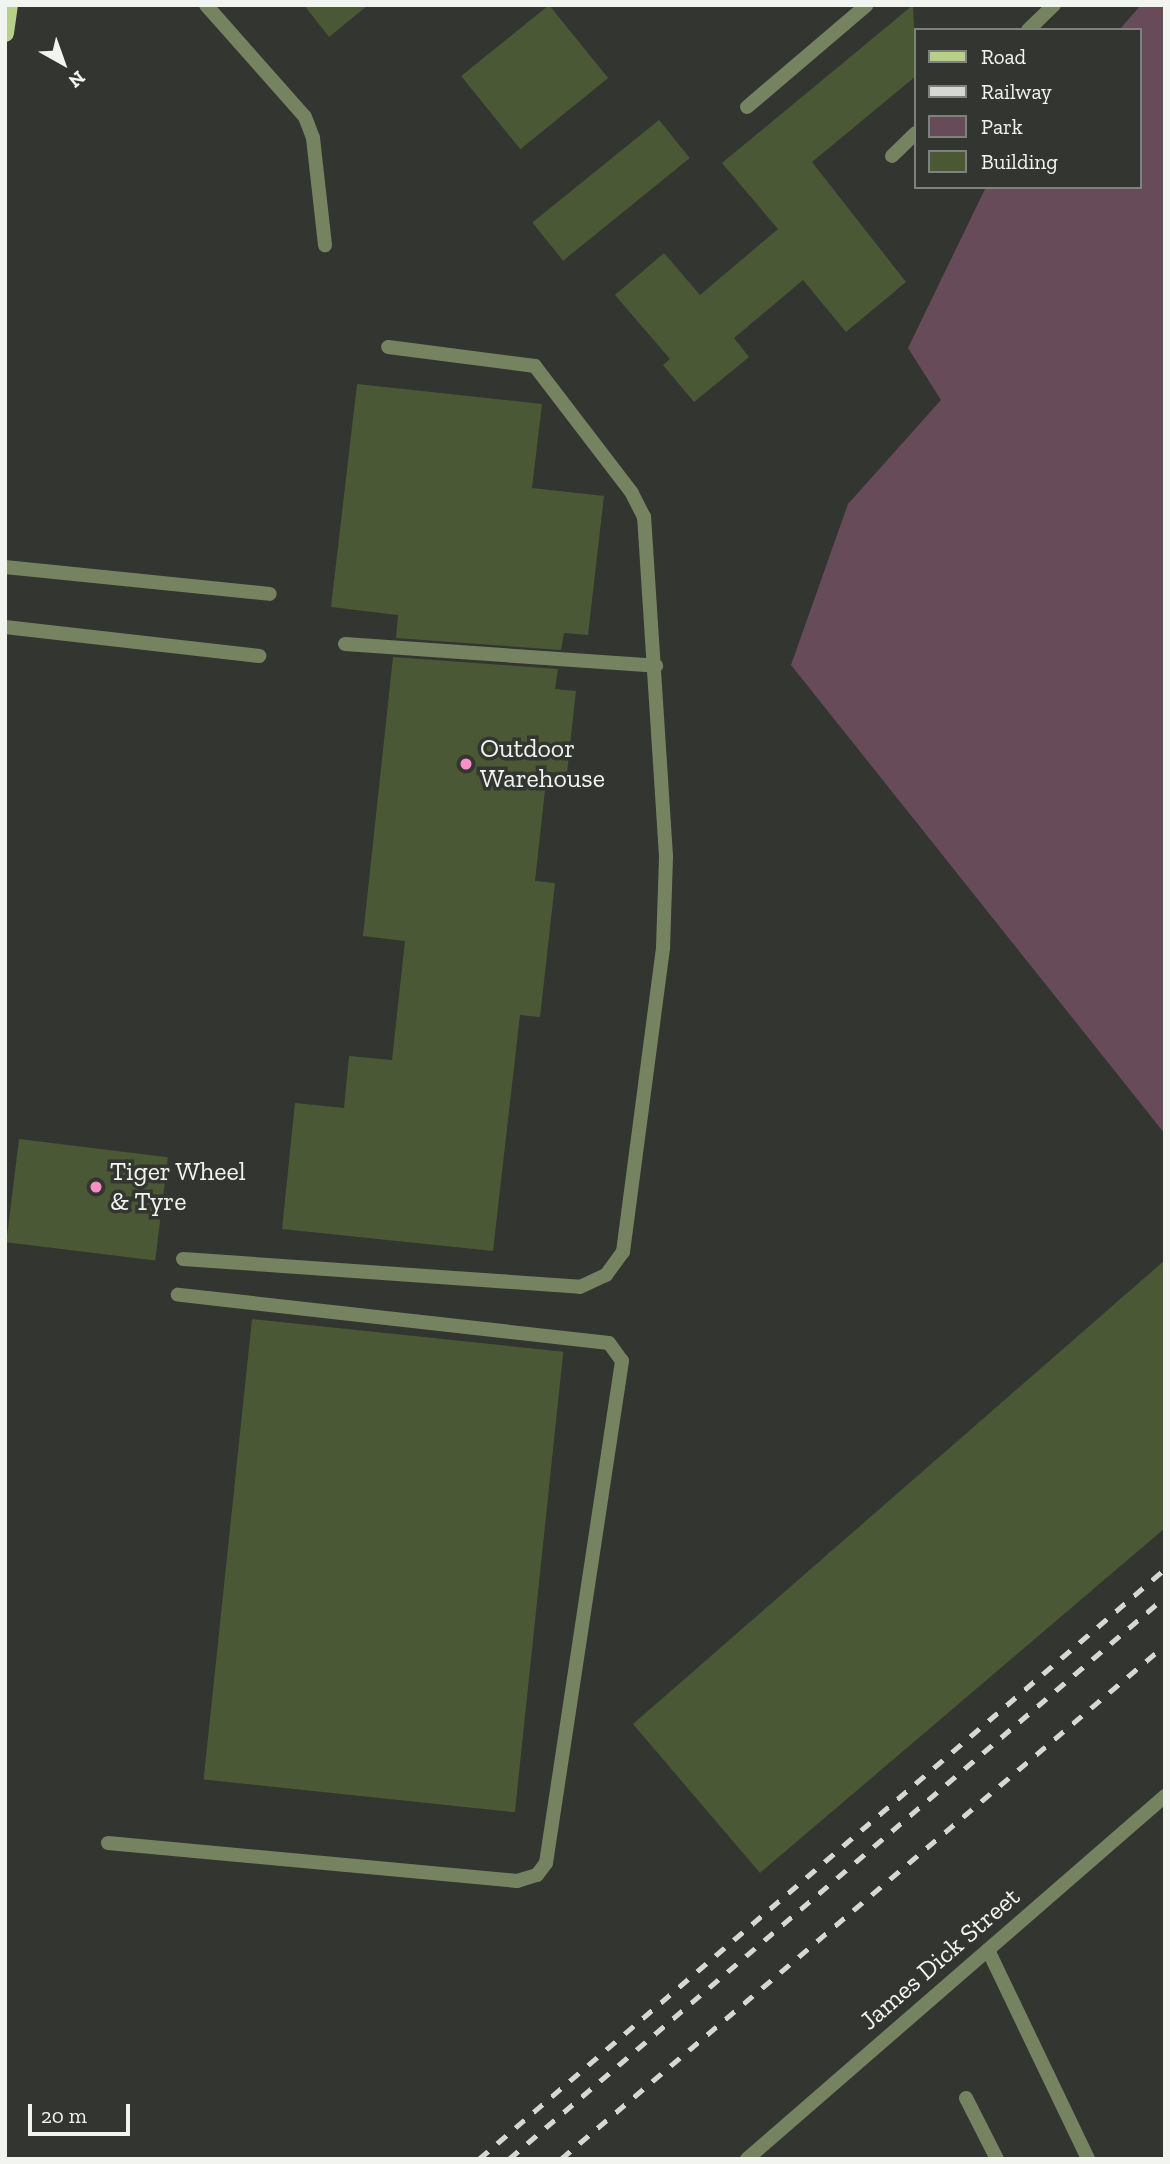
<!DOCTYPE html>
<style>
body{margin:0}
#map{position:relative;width:1170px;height:2164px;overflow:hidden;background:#333530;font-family:"Zilla Slab",serif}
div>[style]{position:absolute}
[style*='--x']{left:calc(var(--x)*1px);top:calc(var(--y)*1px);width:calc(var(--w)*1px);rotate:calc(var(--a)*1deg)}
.green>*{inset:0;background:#674b58}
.building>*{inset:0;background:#4b5835;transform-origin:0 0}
.service>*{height:14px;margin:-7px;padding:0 7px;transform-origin:7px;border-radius:7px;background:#768360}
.minor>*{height:14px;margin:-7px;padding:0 7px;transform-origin:7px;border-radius:7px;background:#768360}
.primary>*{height:18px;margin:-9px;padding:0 9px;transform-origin:9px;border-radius:9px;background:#b6d089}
.rail>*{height:5px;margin-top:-2.5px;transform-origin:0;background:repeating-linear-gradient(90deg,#d6d8d4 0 12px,transparent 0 24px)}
.dots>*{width:19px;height:19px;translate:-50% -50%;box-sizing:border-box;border:4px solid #333530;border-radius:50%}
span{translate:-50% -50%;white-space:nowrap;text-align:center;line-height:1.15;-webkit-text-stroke:7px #333530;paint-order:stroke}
.poi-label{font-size:26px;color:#f2f4f0}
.left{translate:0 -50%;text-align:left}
.street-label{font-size:26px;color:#f2f4f0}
.frame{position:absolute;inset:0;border:7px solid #f2f4f0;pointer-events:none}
.legend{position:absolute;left:914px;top:28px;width:228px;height:161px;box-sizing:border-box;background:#333530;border:2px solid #7f817d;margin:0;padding:9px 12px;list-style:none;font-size:21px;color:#f2f4f0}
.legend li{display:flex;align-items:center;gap:14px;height:35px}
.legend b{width:35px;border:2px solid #7f817d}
.north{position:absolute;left:28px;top:28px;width:70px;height:70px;-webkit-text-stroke:5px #333530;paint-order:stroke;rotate:140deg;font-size:19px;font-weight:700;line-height:28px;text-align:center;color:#f2f4f0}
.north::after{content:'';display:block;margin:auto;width:24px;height:32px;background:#f2f4f0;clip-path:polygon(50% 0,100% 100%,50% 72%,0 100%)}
.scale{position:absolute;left:28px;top:2104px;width:102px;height:32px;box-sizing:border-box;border:4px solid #f2f4f0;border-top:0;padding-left:9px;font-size:21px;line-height:24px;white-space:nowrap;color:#f2f4f0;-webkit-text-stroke:5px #333530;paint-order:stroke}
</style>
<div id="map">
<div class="green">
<i style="clip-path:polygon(1141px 5px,1165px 5px,1165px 1134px,791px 665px,848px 504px,941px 400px,908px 348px,986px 187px,1140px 187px,1140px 30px,1119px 30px)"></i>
</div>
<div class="building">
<i style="clip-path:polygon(304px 5px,368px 5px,329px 37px)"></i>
<i style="left:549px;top:5px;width:94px;height:113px;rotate:51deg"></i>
<i style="clip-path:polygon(913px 5px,916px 76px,812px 162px,906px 282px,846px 332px,803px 280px,734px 338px,749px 357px,694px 402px,663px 365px,670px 359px,615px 295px,664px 253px,700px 295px,778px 229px,722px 163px)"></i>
<i style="left:659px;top:120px;width:49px;height:163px;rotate:51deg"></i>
<i style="clip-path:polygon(357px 384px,542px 404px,532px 488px,604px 496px,588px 635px,564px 633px,561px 650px,396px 638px,398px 615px,331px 607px)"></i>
<i style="clip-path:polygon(393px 657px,558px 669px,555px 689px,576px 691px,567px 773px,547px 772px,535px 881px,555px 883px,540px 1017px,520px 1015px,493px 1251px,282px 1229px,295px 1103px,344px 1108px,349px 1056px,392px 1060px,405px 941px,363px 936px)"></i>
<i style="left:19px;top:1139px;width:150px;height:104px;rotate:7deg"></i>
<i style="clip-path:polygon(1165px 1260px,1165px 1528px,760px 1873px,633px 1724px)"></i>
<i style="left:252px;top:1319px;width:313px;height:463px;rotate:6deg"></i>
</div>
<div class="service">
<i style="--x:206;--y:5;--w:149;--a:48.5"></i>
<i style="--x:305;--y:117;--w:22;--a:69"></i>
<i style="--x:313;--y:138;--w:108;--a:83.6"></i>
<i style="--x:1028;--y:30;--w:36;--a:-44"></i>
<i style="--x:747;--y:107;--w:157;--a:-40.4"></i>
<i style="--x:892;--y:156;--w:33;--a:-44"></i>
<i style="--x:5;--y:567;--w:266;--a:5.8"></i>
<i style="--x:5;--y:627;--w:256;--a:6.5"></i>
<i style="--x:345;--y:644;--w:312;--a:4"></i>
<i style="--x:183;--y:1259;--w:398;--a:4"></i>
<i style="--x:580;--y:1287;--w:29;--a:-25"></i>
<i style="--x:606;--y:1275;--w:29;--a:-54"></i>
<i style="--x:623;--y:1252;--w:307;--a:-82.5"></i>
<i style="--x:663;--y:948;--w:92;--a:-88.1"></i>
<i style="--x:666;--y:856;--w:340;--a:-93.7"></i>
<i style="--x:644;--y:517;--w:27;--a:-117"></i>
<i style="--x:632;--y:493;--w:160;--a:-127.4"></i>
<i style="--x:535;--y:366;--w:148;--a:-172.6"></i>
<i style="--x:108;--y:1843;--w:411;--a:5.3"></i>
<i style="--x:517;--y:1881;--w:21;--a:-17"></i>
<i style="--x:537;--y:1875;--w:15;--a:-53"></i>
<i style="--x:546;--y:1863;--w:508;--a:-81.39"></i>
<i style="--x:622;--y:1361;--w:22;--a:-126"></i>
<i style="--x:609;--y:1343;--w:434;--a:-173.6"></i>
<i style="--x:988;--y:1950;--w:232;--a:64.4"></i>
<i style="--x:966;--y:2098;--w:68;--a:63.1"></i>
</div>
<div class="minor">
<i style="--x:747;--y:2159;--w:554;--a:-40.97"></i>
</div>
<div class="primary">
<i style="--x:5;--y:33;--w:28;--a:-82"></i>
</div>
<div class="rail">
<i style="--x:479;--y:2159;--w:905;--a:-40.7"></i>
<i style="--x:509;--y:2159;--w:864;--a:-40.59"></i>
<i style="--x:561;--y:2159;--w:793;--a:-40.4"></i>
</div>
<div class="dots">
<i style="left:466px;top:764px;background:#fb8fc6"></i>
<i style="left:96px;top:1187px;background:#fb8fc6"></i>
</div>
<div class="poi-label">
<span class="left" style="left:480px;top:764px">Outdoor<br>Warehouse</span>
<span class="left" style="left:110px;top:1187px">Tiger Wheel<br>&amp; Tyre</span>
</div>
<div class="street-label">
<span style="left:940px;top:1959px;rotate:-41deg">James Dick Street</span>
</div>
<div class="frame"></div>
<ul class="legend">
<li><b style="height:9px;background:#b6d089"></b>Road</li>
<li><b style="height:9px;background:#d6d8d4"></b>Railway</li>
<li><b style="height:19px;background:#674b58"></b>Park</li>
<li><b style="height:19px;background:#4b5835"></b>Building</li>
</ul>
<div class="north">N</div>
<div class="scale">20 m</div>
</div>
